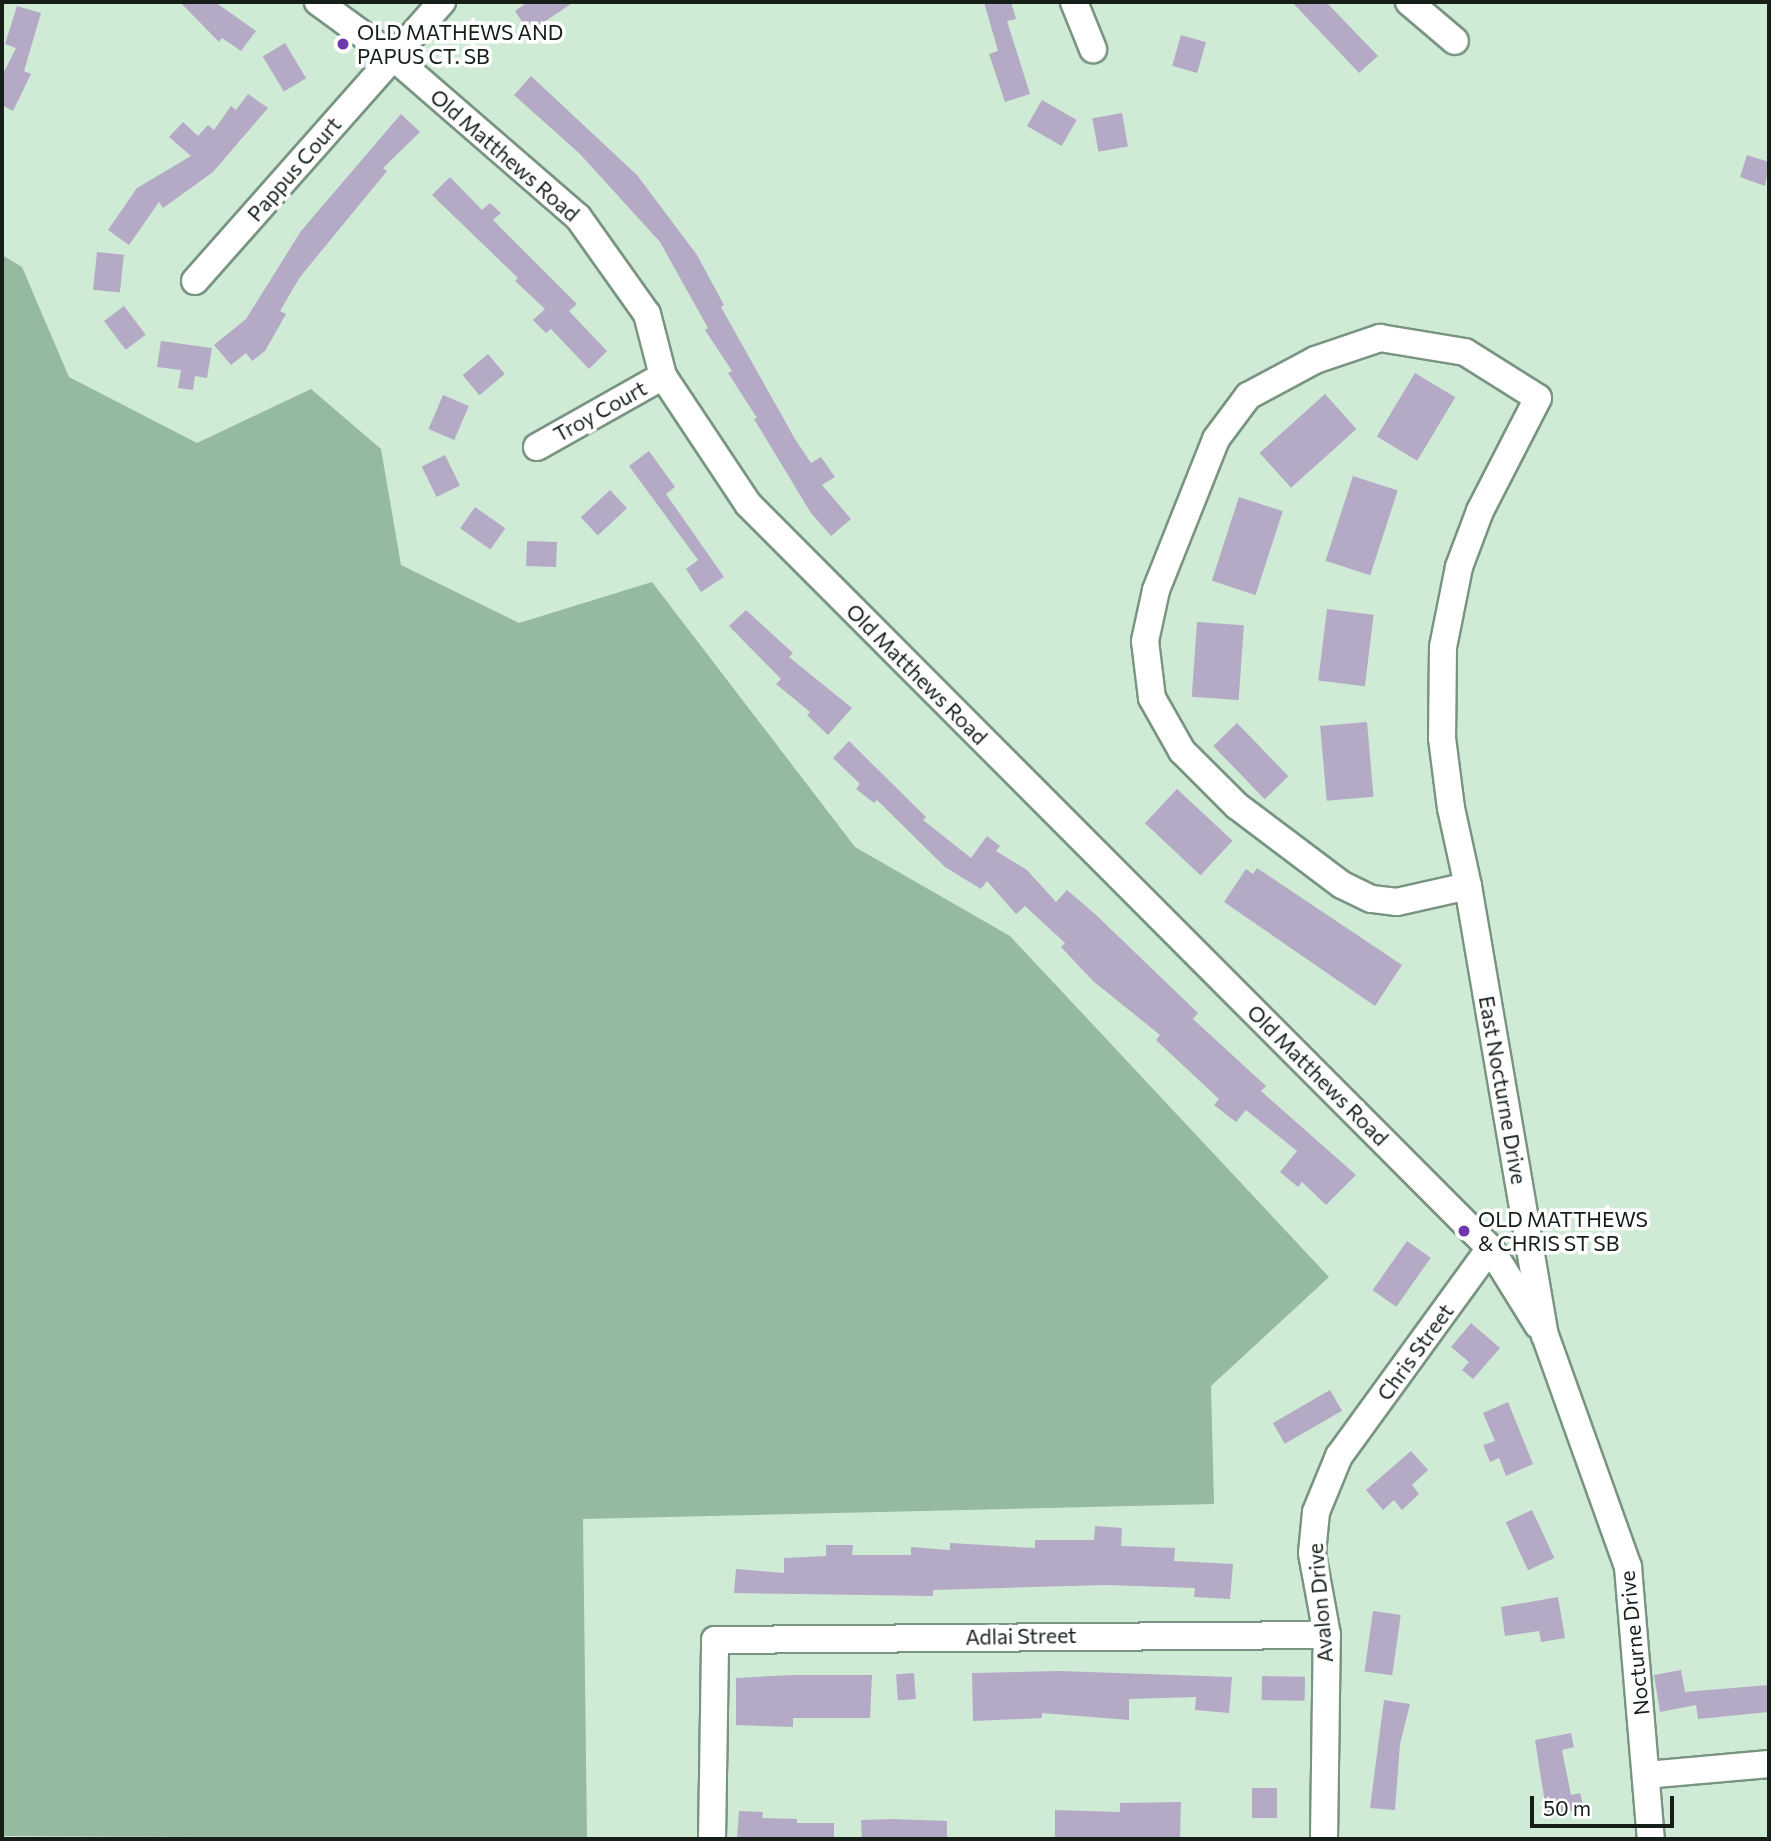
<!DOCTYPE html>
<style>
body{margin:0}
#map{position:relative;width:1771px;height:1841px;overflow:hidden;background:#cfebd6;font-family:Commissioner,sans-serif}
div>[style]{position:absolute}
[style*='--x']{left:calc(var(--x)*1px);top:calc(var(--y)*1px);width:calc(var(--w)*1px);rotate:calc(var(--a)*1deg)}
.green>*{inset:0;background:#95ba9f}
.building>*{inset:0;background:#b4aac5;transform-origin:0 0}
.roads{filter:drop-shadow(2px 0 #799481) drop-shadow(-2px 0 #799481) drop-shadow(0 2px #799481) drop-shadow(0 -2px #799481)}
.minor>*{height:26px;margin:-13px;padding:0 13px;transform-origin:13px;border-radius:13px;background:#fff}
.dots>*{width:19px;height:19px;translate:-50% -50%;box-sizing:border-box;border:4px solid #fff;border-radius:50%}
span{translate:-50% -50%;white-space:nowrap;text-align:center;line-height:1.15;-webkit-text-stroke:7px #fff;paint-order:stroke}
.poi-label{font-size:21px;color:#151f18}
.left{translate:0 -50%;text-align:left}
.street-label{font-size:21px;color:#151f18}
.frame{position:absolute;inset:0;border:4px solid #151f18;pointer-events:none}
.scale{position:absolute;left:1530px;top:1796px;width:144px;height:32px;box-sizing:border-box;border:4px solid #151f18;border-top:0;padding-left:9px;font-size:21px;line-height:24px;white-space:nowrap;color:#151f18;-webkit-text-stroke:5px #fff;paint-order:stroke}
</style>
<div id="map">
<div class="green">
<i style="clip-path:polygon(2px 255px,22px 267px,69px 377px,197px 443px,311px 389px,381px 449px,401px 565px,519px 623px,652px 582px,855px 847px,1010px 936px,1329px 1277px,1211px 1386px,1214px 1504px,583px 1519px,587px 1839px,2px 1836px)"></i>
</div>
<div class="building">
<i style="clip-path:polygon(180px 2px,215px 2px,256px 31px,241px 51px,222px 38px,219px 42px)"></i>
<i style="clip-path:polygon(528px 2px,574px 2px,529px 32px,515px 11px)"></i>
<i style="clip-path:polygon(984px 2px,1011px 2px,1016px 19px,1007px 21px,1030px 94px,1005px 102px,989px 54px,998px 51px)"></i>
<i style="clip-path:polygon(1292px 2px,1326px 2px,1378px 56px,1359px 73px)"></i>
<i style="clip-path:polygon(17px 6px,41px 13px,24px 71px,31px 74px,13px 111px,2px 105px,2px 76px,16px 48px,5px 44px)"></i>
<i style="left:1181px;top:35px;width:26px;height:32px;rotate:16deg"></i>
<i style="left:285px;top:43px;width:41px;height:26px;rotate:59deg"></i>
<i style="clip-path:polygon(531px 76px,637px 175px,697px 255px,724px 305px,721px 307px,795px 439px,811px 463px,821px 457px,835px 477px,822px 485px,851px 519px,831px 536px,811px 513px,754px 419px,757px 418px,728px 373px,732px 371px,705px 330px,708px 328px,660px 242px,580px 154px,514px 95px)"></i>
<i style="clip-path:polygon(248px 94px,268px 108px,213px 172px,163px 208px,159px 202px,129px 245px,108px 230px,137px 188px,191px 156px,169px 137px,183px 122px,198px 136px,208px 125px,214px 130px,231px 106px,236px 110px)"></i>
<i style="left:1042px;top:100px;width:40px;height:30px;rotate:30deg"></i>
<i style="left:1122px;top:113px;width:34px;height:30px;rotate:80deg"></i>
<i style="clip-path:polygon(401px 114px,420px 132px,383px 168px,387px 171px,300px 277px,280px 311px,286px 314px,265px 351px,252px 361px,246px 353px,231px 365px,214px 345px,246px 319px,301px 231px)"></i>
<i style="clip-path:polygon(1747px 155px,1769px 162px,1765px 186px,1740px 177px)"></i>
<i style="clip-path:polygon(450px 177px,482px 210px,490px 203px,501px 213px,493px 220px,577px 304px,569px 311px,607px 351px,589px 369px,551px 329px,546px 333px,533px 320px,545px 309px,515px 281px,518px 278px,432px 195px)"></i>
<i style="left:97px;top:252px;width:27px;height:38px;rotate:6deg"></i>
<i style="left:124px;top:306px;width:36px;height:25px;rotate:53deg"></i>
<i style="clip-path:polygon(161px 341px,212px 348px,207px 378px,195px 376px,193px 390px,178px 388px,181px 370px,157px 367px)"></i>
<i style="left:488px;top:354px;width:26px;height:33px;rotate:50deg"></i>
<i style="left:1415px;top:373px;width:47px;height:74px;rotate:31deg"></i>
<i style="left:1325px;top:394px;width:47px;height:88px;rotate:48deg"></i>
<i style="left:443px;top:395px;width:28px;height:37px;rotate:23deg"></i>
<i style="clip-path:polygon(649px 451px,675px 487px,666px 494px,724px 577px,701px 592px,686px 569px,698px 560px,629px 466px)"></i>
<i style="left:445px;top:455px;width:34px;height:26px;rotate:64deg"></i>
<i style="left:1353px;top:476px;width:47px;height:89px;rotate:18deg"></i>
<i style="left:610px;top:490px;width:25px;height:40px;rotate:47deg"></i>
<i style="left:1239px;top:497px;width:46px;height:88px;rotate:18deg"></i>
<i style="left:475px;top:507px;width:37px;height:26px;rotate:35deg"></i>
<i style="left:527px;top:541px;width:30px;height:25px;rotate:2deg"></i>
<i style="left:1327px;top:609px;width:47px;height:72px;rotate:7deg"></i>
<i style="clip-path:polygon(746px 610px,793px 653px,789px 657px,852px 708px,828px 735px,807px 715px,810px 712px,776px 684px,781px 679px,729px 626px)"></i>
<i style="left:1197px;top:622px;width:47px;height:75px;rotate:4deg"></i>
<i style="left:1367px;top:722px;width:75px;height:47px;rotate:85deg"></i>
<i style="left:1237px;top:723px;width:74px;height:33px;rotate:46deg"></i>
<i style="clip-path:polygon(849px 741px,926px 817px,923px 820px,971px 858px,987px 836px,1000px 846px,996px 851px,1027px 870px,1056px 902px,1067px 890px,1095px 914px,1198px 1013px,1193px 1019px,1266px 1086px,1261px 1091px,1356px 1175px,1326px 1205px,1302px 1182px,1298px 1187px,1280px 1172px,1297px 1151px,1246px 1110px,1236px 1122px,1214px 1105px,1219px 1099px,1156px 1040px,1160px 1035px,1093px 981px,1061px 947px,1065px 943px,1025px 906px,1016px 914px,987px 881px,981px 889px,945px 867px,877px 800px,874px 803px,856px 789px,860px 784px,833px 758px)"></i>
<i style="left:1177px;top:789px;width:76px;height:47px;rotate:43deg"></i>
<i style="clip-path:polygon(1257px 868px,1402px 965px,1375px 1006px,1224px 902px,1246px 869px,1253px 874px)"></i>
<i style="left:1407px;top:1241px;width:29px;height:60px;rotate:35deg"></i>
<i style="clip-path:polygon(1471px 1323px,1500px 1348px,1473px 1379px,1462px 1370px,1469px 1362px,1451px 1347px)"></i>
<i style="left:1330px;top:1390px;width:24px;height:66px;rotate:60deg"></i>
<i style="clip-path:polygon(1508px 1402px,1533px 1464px,1506px 1476px,1499px 1458px,1490px 1462px,1483px 1445px,1495px 1441px,1483px 1413px)"></i>
<i style="clip-path:polygon(1411px 1451px,1428px 1470px,1412px 1485px,1419px 1494px,1402px 1510px,1394px 1500px,1383px 1510px,1366px 1490px)"></i>
<i style="left:1532px;top:1510px;width:53px;height:29px;rotate:65deg"></i>
<i style="clip-path:polygon(1095px 1526px,1122px 1528px,1121px 1546px,1175px 1548px,1174px 1561px,1233px 1564px,1230px 1599px,1194px 1597px,1195px 1588px,1106px 1585px,933px 1590px,933px 1596px,734px 1593px,736px 1569px,784px 1573px,784px 1558px,826px 1556px,826px 1545px,853px 1545px,852px 1555px,911px 1555px,911px 1547px,950px 1550px,950px 1543px,1035px 1548px,1035px 1540px,1094px 1540px)"></i>
<i style="clip-path:polygon(1558px 1597px,1565px 1638px,1541px 1642px,1539px 1631px,1505px 1636px,1501px 1607px)"></i>
<i style="left:1373px;top:1611px;width:28px;height:61px;rotate:8deg"></i>
<i style="clip-path:polygon(1681px 1670px,1685px 1692px,1769px 1685px,1769px 1712px,1698px 1719px,1696px 1705px,1660px 1712px,1654px 1675px)"></i>
<i style="clip-path:polygon(1060px 1671px,1232px 1677px,1229px 1713px,1195px 1710px,1196px 1697px,1129px 1699px,1129px 1720px,1042px 1713px,1042px 1718px,973px 1721px,972px 1673px)"></i>
<i style="left:914px;top:1673px;width:26px;height:18px;rotate:86deg"></i>
<i style="clip-path:polygon(792px 1675px,872px 1675px,870px 1718px,793px 1718px,793px 1727px,736px 1725px,736px 1678px)"></i>
<i style="left:1262px;top:1676px;width:43px;height:24px;rotate:1deg"></i>
<i style="clip-path:polygon(1384px 1700px,1410px 1704px,1400px 1744px,1395px 1810px,1370px 1808px)"></i>
<i style="clip-path:polygon(1571px 1733px,1574px 1747px,1562px 1750px,1571px 1795px,1580px 1793px,1584px 1808px,1547px 1816px,1535px 1740px)"></i>
<i style="left:1252px;top:1788px;width:25px;height:30px"></i>
<i style="clip-path:polygon(1181px 1802px,1180px 1839px,1055px 1839px,1055px 1810px,1120px 1812px,1120px 1803px)"></i>
<i style="clip-path:polygon(739px 1811px,763px 1812px,762px 1818px,797px 1819px,797px 1823px,834px 1823px,834px 1839px,737px 1839px)"></i>
<i style="clip-path:polygon(892px 1819px,947px 1821px,947px 1839px,862px 1839px,861px 1820px)"></i>
</div>
<div class="roads">
<div class="minor">
<i style="--x:318;--y:2;--w:92;--a:36.1"></i>
<i style="--x:392;--y:56;--w:246;--a:40.9"></i>
<i style="--x:578;--y:217;--w:119;--a:54.6"></i>
<i style="--x:647;--y:314;--w:64;--a:75.5"></i>
<i style="--x:663;--y:376;--w:154;--a:56.4"></i>
<i style="--x:748;--y:504;--w:1051;--a:45.08"></i>
<i style="--x:1490;--y:1248;--w:91;--a:58.1"></i>
<i style="--x:1074;--y:2;--w:51;--a:68"></i>
<i style="--x:1409;--y:2;--w:60;--a:40.3"></i>
<i style="--x:195;--y:281;--w:373;--a:-48.5"></i>
<i style="--x:537;--y:447;--w:145;--a:-29.4"></i>
<i style="--x:1468;--y:886;--w:73;--a:167.3"></i>
<i style="--x:1397;--y:902;--w:26;--a:-173"></i>
<i style="--x:1371;--y:899;--w:32;--a:-154"></i>
<i style="--x:1342;--y:885;--w:131;--a:-143"></i>
<i style="--x:1237;--y:806;--w:78;--a:-135"></i>
<i style="--x:1182;--y:751;--w:61;--a:-119.5"></i>
<i style="--x:1152;--y:698;--w:57;--a:-97"></i>
<i style="--x:1145;--y:641;--w:52;--a:-77.8"></i>
<i style="--x:1156;--y:590;--w:162;--a:-68.3"></i>
<i style="--x:1216;--y:439;--w:54;--a:-53.3"></i>
<i style="--x:1248;--y:396;--w:76;--a:-28.2"></i>
<i style="--x:1315;--y:360;--w:69;--a:-18.7"></i>
<i style="--x:1380;--y:338;--w:86;--a:9.4"></i>
<i style="--x:1465;--y:352;--w:86;--a:32.2"></i>
<i style="--x:1538;--y:398;--w:127;--a:117.2"></i>
<i style="--x:1480;--y:511;--w:60;--a:110.6"></i>
<i style="--x:1459;--y:567;--w:82;--a:101.3"></i>
<i style="--x:1443;--y:647;--w:91;--a:90.6"></i>
<i style="--x:1442;--y:738;--w:71;--a:82.7"></i>
<i style="--x:1451;--y:808;--w:80;--a:77.7"></i>
<i style="--x:1468;--y:886;--w:456;--a:80.3"></i>
<i style="--x:1545;--y:1335;--w:246;--a:70.3"></i>
<i style="--x:1628;--y:1567;--w:273;--a:85.2"></i>
<i style="--x:1646;--y:1775;--w:123;--a:-5.1"></i>
<i style="--x:712;--y:1839;--w:199;--a:-89.1"></i>
<i style="--x:715;--y:1640;--w:612;--a:-0.47"></i>
<i style="--x:1324;--y:1839;--w:204;--a:-89.2"></i>
<i style="--x:1327;--y:1635;--w:83;--a:-100.4"></i>
<i style="--x:1312;--y:1553;--w:41;--a:-84.4"></i>
<i style="--x:1316;--y:1512;--w:61;--a:-67.7"></i>
<i style="--x:1339;--y:1456;--w:257;--a:-54"></i>
</div>
</div>
<div class="dots">
<i style="left:343px;top:44px;background:#7037ad"></i>
<i style="left:1464px;top:1231px;background:#7037ad"></i>
</div>
<div class="poi-label">
<span class="left" style="left:357px;top:44px">OLD MATHEWS AND<br>PAPUS CT. SB</span>
<span class="left" style="left:1478px;top:1231px">OLD MATTHEWS<br>&amp; CHRIS ST SB</span>
</div>
<div class="street-label">
<span style="left:505px;top:155px;rotate:41deg">Old Matthews Road</span>
<span style="left:294px;top:169px;rotate:-49deg">Pappus Court</span>
<span style="left:600px;top:411px;rotate:-29deg">Troy Court</span>
<span style="left:917px;top:674px;rotate:45deg">Old Matthews Road</span>
<span style="left:1318px;top:1075px;rotate:45deg">Old Matthews Road</span>
<span style="left:1503px;top:1090px;rotate:80deg">East Nocturne Drive</span>
<span style="left:1415px;top:1352px;rotate:-54deg">Chris Street</span>
<span style="left:1320px;top:1603px;rotate:-95deg">Avalon Drive</span>
<span style="left:1021px;top:1636px;rotate:-1deg">Adlai Street</span>
<span style="left:1634px;top:1643px;rotate:-96deg">Nocturne Drive</span>
</div>
<div class="frame"></div>
<div class="scale">50 m</div>
</div>
